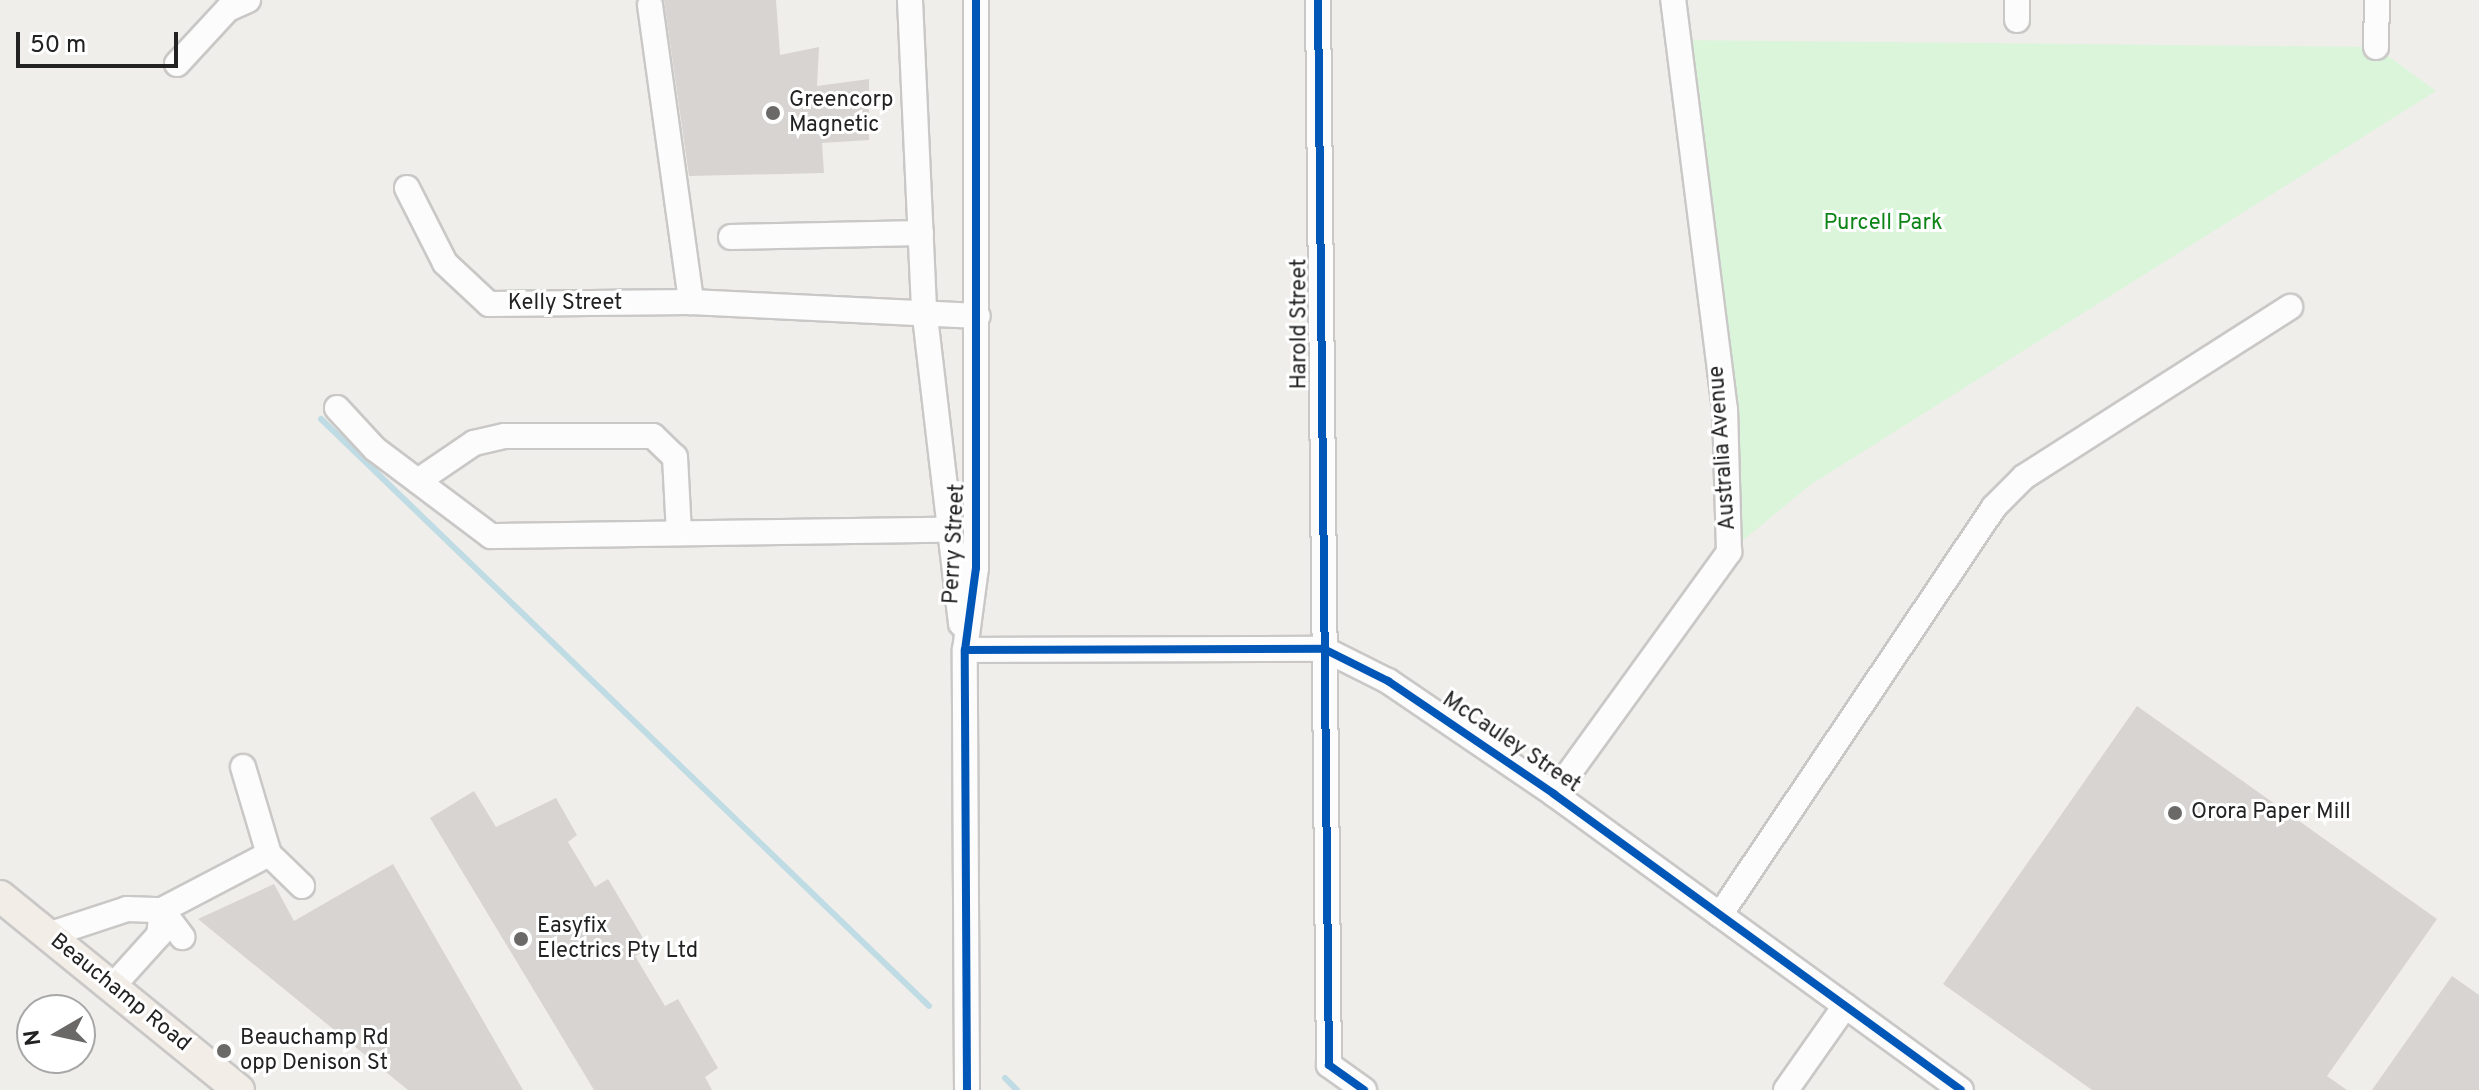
<!DOCTYPE html>
<style>
body{margin:0}
#map{position:relative;width:2479px;height:1090px;overflow:hidden;background:#f0eeeb;font-family:Overpass,sans-serif}
div>[style]{position:absolute}
[style*='--x']{left:calc(var(--x)*1px);top:calc(var(--y)*1px);width:calc(var(--w)*1px);rotate:calc(var(--a)*1deg)}
.park>*{inset:0;background:#daf5da}
.stream>*{height:6px;margin:-3px;padding:0 3px;transform-origin:3px;border-radius:3px;background:#bfdbe3}
.building>*{inset:0;background:#d7d4d2}
.roads{filter:drop-shadow(2px 0 #c9c8c7) drop-shadow(-2px 0 #c9c8c7) drop-shadow(0 2px #c9c8c7) drop-shadow(0 -2px #c9c8c7)}
.minor>*{height:24px;margin:-12px;padding:0 12px;transform-origin:12px;border-radius:12px;background:#fdfcfc}
.major>*{height:30px;margin:-15px;padding:0 15px;transform-origin:15px;border-radius:15px;background:#f3ede7}
.cycleway>*{height:8px;margin:-4px;padding:0 4px;transform-origin:4px;border-radius:4px;background:#0057b8}
.dots>*{width:22px;height:22px;translate:-50% -50%;box-sizing:border-box;border:4px solid #fff;border-radius:50%}
span{translate:-50% -50%;white-space:nowrap;text-align:center;line-height:1.15;-webkit-text-stroke:6px #fff;paint-order:stroke}
.poi-label{font-size:22px;color:#222}
.left{translate:0 -50%;text-align:left}
.park-label{font-size:22px;color:#0c8416}
.street-label{font-size:22px;color:#222}
.north{position:absolute;left:16px;top:994px;width:80px;height:80px;box-sizing:border-box;background:#fff;border:2px solid #a7a7a7;border-radius:50%;rotate:261deg;font-size:22px;font-weight:700;line-height:32px;text-align:center;color:#222}
.north::after{content:'';display:block;margin:auto;width:28px;height:36px;background:#6a6968;clip-path:polygon(50% 0,100% 100%,50% 72%,0 100%)}
.scale{position:absolute;left:16px;top:32px;width:162px;height:36px;box-sizing:border-box;border:4px solid #222;border-top:0;padding-left:10px;font-size:24px;line-height:28px;white-space:nowrap;color:#222;-webkit-text-stroke:6px #fff;paint-order:stroke}
</style>
<div id="map">
<div class="park">
<i style="clip-path:polygon(1672px 40px,2376px 47px,2436px 91px,1810px 485px,1729px 552px)"></i>
</div>
<div class="stream">
<i style="--x:321;--y:419;--w:845;--a:43.99"></i>
<i style="--x:1005;--y:1078;--w:17;--a:45"></i>
</div>
<div class="building">
<i style="clip-path:polygon(664px 0,776px 0,780px 55px,819px 47px,817px 86px,869px 79px,869px 140px,822px 143px,824px 173px,689px 176px)"></i>
<i style="clip-path:polygon(2137px 706px,2437px 919px,2327px 1076px,2347px 1090px,2092px 1090px,1943px 984px)"></i>
<i style="clip-path:polygon(474px 791px,496px 827px,556px 798px,577px 835px,568px 842px,595px 887px,608px 879px,649px 948px,635px 956px,665px 1006px,678px 999px,718px 1068px,705px 1077px,712px 1090px,594px 1090px,430px 818px)"></i>
<i style="clip-path:polygon(393px 864px,523px 1090px,408px 1090px,198px 919px,274px 884px,294px 921px)"></i>
<i style="clip-path:polygon(2452px 976px,2479px 995px,2479px 1090px,2372px 1090px)"></i>
</div>
<div class="roads">
<div class="minor">
<i style="--x:910;--y:0;--w:308;--a:87.4"></i>
<i style="--x:924;--y:308;--w:318;--a:83.3"></i>
<i style="--x:1318;--y:0;--w:1065;--a:89.41"></i>
<i style="--x:1329;--y:1065;--w:43;--a:35.5"></i>
<i style="--x:650;--y:5;--w:300;--a:82.1"></i>
<i style="--x:2017;--y:20;--w:20;--a:-90"></i>
<i style="--x:2376;--y:47;--w:47;--a:-88.8"></i>
<i style="--x:177;--y:64;--w:75;--a:-47.2"></i>
<i style="--x:228;--y:9;--w:22;--a:-24"></i>
<i style="--x:407;--y:188;--w:84;--a:63.1"></i>
<i style="--x:445;--y:263;--w:60;--a:43"></i>
<i style="--x:489;--y:304;--w:202;--a:-0.6"></i>
<i style="--x:691;--y:302;--w:287;--a:2.8"></i>
<i style="--x:731;--y:237;--w:190;--a:-1.2"></i>
<i style="--x:337;--y:408;--w:56;--a:47.2"></i>
<i style="--x:375;--y:449;--w:145;--a:36.9"></i>
<i style="--x:491;--y:536;--w:455;--a:-0.8"></i>
<i style="--x:418;--y:481;--w:68;--a:-34.2"></i>
<i style="--x:474;--y:443;--w:31;--a:-13"></i>
<i style="--x:504;--y:436;--w:149;--a:0"></i>
<i style="--x:653;--y:436;--w:30;--a:44"></i>
<i style="--x:675;--y:457;--w:76;--a:87"></i>
<i style="--x:965;--y:650;--w:359;--a:-0.2"></i>
<i style="--x:1324;--y:649;--w:72;--a:26.6"></i>
<i style="--x:1388;--y:681;--w:201;--a:34.2"></i>
<i style="--x:1554;--y:794;--w:503;--a:36.03"></i>
<i style="--x:243;--y:767;--w:91;--a:73.4"></i>
<i style="--x:1554;--y:794;--w:299;--a:-54.1"></i>
<i style="--x:1729;--y:552;--w:142;--a:-91.6"></i>
<i style="--x:1725;--y:410;--w:413;--a:-97.2"></i>
<i style="--x:162;--y:910;--w:34;--a:53"></i>
<i style="--x:1720;--y:915;--w:491;--a:-56.1"></i>
<i style="--x:1994;--y:507;--w:42;--a:-45"></i>
<i style="--x:2024;--y:477;--w:316;--a:-32.6"></i>
<i style="--x:48;--y:935;--w:83;--a:-18.2"></i>
<i style="--x:127;--y:909;--w:35;--a:2"></i>
<i style="--x:162;--y:910;--w:121;--a:-27.6"></i>
<i style="--x:269;--y:854;--w:46;--a:44.1"></i>
<i style="--x:112;--y:987;--w:70;--a:-47.9"></i>
<i style="--x:159;--y:935;--w:25;--a:-83"></i>
<i style="--x:967;--y:1090;--w:440;--a:-90.3"></i>
<i style="--x:965;--y:650;--w:83;--a:-82.4"></i>
<i style="--x:976;--y:568;--w:568;--a:-90"></i>
<i style="--x:1786;--y:1090;--w:103;--a:-54.9"></i>
</div>
<div class="major">
<i style="--x:0;--y:896;--w:308;--a:39.1"></i>
</div>
</div>
<div class="cycleway">
<i style="--x:1318;--y:0;--w:1065;--a:89.41"></i>
<i style="--x:1329;--y:1065;--w:43;--a:35.5"></i>
<i style="--x:965;--y:650;--w:359;--a:-0.2"></i>
<i style="--x:1324;--y:649;--w:72;--a:26.6"></i>
<i style="--x:1388;--y:681;--w:201;--a:34.2"></i>
<i style="--x:1554;--y:794;--w:503;--a:36.03"></i>
<i style="--x:967;--y:1090;--w:440;--a:-90.3"></i>
<i style="--x:965;--y:650;--w:83;--a:-82.4"></i>
<i style="--x:976;--y:568;--w:568;--a:-90"></i>
</div>
<div class="dots">
<i style="left:773px;top:113px;background:#6a6968"></i>
<i style="left:2175px;top:813px;background:#6a6968"></i>
<i style="left:521px;top:939px;background:#6a6968"></i>
<i style="left:224px;top:1051px;background:#6a6968"></i>
</div>
<div class="poi-label">
<span class="left" style="left:789px;top:113px">Greencorp<br>Magnetic</span>
<span class="left" style="left:2191px;top:813px">Orora Paper Mill</span>
<span class="left" style="left:537px;top:939px">Easyfix<br>Electrics Pty Ltd</span>
<span class="left" style="left:240px;top:1051px">Beauchamp Rd<br>opp Denison St</span>
</div>
<div class="park-label">
<span style="left:1883px;top:224px">Purcell Park</span>
</div>
<div class="street-label">
<span style="left:565px;top:304px">Kelly Street</span>
<span style="left:1300px;top:324px;rotate:-90deg">Harold Street</span>
<span style="left:1723px;top:448px;rotate:-94deg">Australia Avenue</span>
<span style="left:955px;top:544px;rotate:-87deg">Perry Street</span>
<span style="left:1511px;top:743px;rotate:34deg">McCauley Street</span>
<span style="left:120px;top:993px;rotate:39deg">Beauchamp Road</span>
</div>
<div class="north">N</div>
<div class="scale">50 m</div>
</div>
